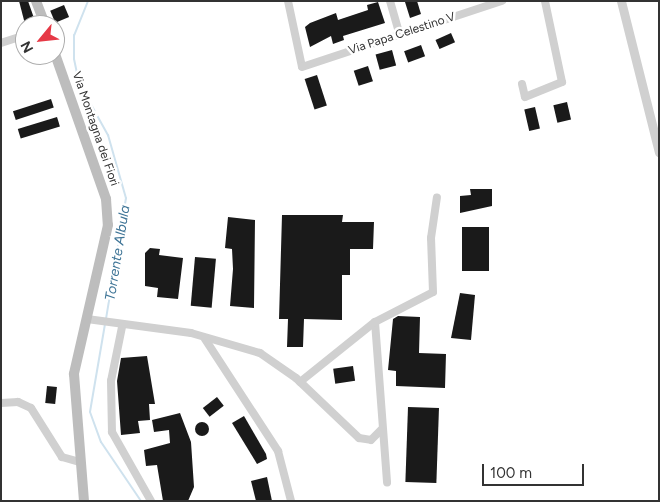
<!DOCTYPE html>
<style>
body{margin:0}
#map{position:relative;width:660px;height:502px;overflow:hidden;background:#fff;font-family:Figtree,sans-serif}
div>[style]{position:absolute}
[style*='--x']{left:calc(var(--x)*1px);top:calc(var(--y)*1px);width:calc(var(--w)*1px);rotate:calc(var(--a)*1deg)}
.stream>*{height:2px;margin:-1px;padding:0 1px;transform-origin:1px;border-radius:1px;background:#cfe2ee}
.building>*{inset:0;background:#1a1a1a;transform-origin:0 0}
.round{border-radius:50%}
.minor>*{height:8px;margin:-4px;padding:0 4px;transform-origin:4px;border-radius:4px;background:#d0d0d0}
.tertiary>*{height:9px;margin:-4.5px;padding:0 4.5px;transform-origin:4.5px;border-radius:4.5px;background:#d0d0d0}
.secondary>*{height:10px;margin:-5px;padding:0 5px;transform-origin:5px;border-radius:5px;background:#bdbdbd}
span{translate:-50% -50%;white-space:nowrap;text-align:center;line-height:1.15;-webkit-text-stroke:5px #fff;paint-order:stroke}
.street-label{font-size:12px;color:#333}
.water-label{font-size:14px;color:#3f7597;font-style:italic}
.frame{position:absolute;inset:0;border:2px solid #333;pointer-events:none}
.north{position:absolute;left:15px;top:15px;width:50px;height:50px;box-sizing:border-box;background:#fff;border:1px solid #adadad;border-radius:50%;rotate:242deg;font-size:14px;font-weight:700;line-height:20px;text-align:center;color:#333}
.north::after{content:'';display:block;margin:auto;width:18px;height:22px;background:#e63946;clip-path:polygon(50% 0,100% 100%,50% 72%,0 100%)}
.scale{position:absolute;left:482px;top:464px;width:102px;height:22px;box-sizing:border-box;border:2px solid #333;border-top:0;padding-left:6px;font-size:15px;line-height:18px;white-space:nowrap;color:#333;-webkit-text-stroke:4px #fff;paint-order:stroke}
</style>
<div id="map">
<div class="stream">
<i style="--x:88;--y:1;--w:37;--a:112"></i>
<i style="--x:74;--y:35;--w:24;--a:90"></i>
<i style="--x:74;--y:59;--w:25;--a:78"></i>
<i style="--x:79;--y:83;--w:60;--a:60.9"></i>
<i style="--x:108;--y:135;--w:66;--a:74.1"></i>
<i style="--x:126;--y:198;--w:123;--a:99.4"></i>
<i style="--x:105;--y:324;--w:89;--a:99.7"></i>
<i style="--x:90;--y:412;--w:32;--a:70"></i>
<i style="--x:101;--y:442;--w:71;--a:55.9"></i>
</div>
<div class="building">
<i style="clip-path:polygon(19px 1px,28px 1px,35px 21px,25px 24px)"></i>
<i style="clip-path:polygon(417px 1px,421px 14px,410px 18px,405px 2px)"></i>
<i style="clip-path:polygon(378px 2px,385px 23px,343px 36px,344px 40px,333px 44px,331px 36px,310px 47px,305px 27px,310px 23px,336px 13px,338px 20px,368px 10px,367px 5px)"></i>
<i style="left:64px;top:5px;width:13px;height:15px;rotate:67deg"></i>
<i style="left:451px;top:33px;width:10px;height:17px;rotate:66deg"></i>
<i style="left:421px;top:45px;width:12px;height:18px;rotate:70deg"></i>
<i style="left:392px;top:50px;width:16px;height:17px;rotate:75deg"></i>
<i style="left:368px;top:66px;width:16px;height:15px;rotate:72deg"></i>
<i style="left:317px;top:75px;width:32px;height:13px;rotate:72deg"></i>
<i style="left:51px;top:99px;width:9px;height:40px;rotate:72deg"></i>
<i style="left:567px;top:102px;width:18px;height:14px;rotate:77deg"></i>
<i style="left:535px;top:107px;width:22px;height:11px;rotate:77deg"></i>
<i style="left:57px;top:117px;width:10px;height:41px;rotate:73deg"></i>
<i style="clip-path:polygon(470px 189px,492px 189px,492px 206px,460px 213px,460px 196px,471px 195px)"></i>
<i style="clip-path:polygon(282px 215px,343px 215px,342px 222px,374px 222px,373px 249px,350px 249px,350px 275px,342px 275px,342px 320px,304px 319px,303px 347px,287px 347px,288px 319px,279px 319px)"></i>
<i style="clip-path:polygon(228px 217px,255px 220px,254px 308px,230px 306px,233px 269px,232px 249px,225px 248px)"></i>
<i style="left:489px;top:227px;width:44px;height:27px;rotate:90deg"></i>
<i style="clip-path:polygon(150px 248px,160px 249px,159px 255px,183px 258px,178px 299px,157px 297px,158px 288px,145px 286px,145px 253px)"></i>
<i style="left:195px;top:257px;width:21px;height:49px;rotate:5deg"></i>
<i style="clip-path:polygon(460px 293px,475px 295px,471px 340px,451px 338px)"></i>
<i style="clip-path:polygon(398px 316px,420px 317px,419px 353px,446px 354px,445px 388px,396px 386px,396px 371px,388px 370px,393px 319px)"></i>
<i style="clip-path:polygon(147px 356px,155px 404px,149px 404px,150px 420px,138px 421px,140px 433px,121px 435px,117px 381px,121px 358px)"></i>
<i style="left:353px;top:366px;width:15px;height:20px;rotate:82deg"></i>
<i style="left:47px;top:386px;width:10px;height:17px;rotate:6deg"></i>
<i style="left:217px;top:397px;width:11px;height:18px;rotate:52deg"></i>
<i style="left:408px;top:407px;width:31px;height:75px;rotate:2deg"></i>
<i style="clip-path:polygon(180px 413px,191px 442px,194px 487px,188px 501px,163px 501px,157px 465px,146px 466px,144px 450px,170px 443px,169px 430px,154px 432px,152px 420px)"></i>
<i style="clip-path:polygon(244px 416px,266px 454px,267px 459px,257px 464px,232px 423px)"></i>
<i class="round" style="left:195px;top:422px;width:14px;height:14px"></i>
<i style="clip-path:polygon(267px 477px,272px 501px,256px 501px,251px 481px)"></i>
</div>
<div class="minor">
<i style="--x:288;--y:1;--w:67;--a:78"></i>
<i style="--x:302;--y:67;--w:211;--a:-18.3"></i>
<i style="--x:390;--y:1;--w:35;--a:74"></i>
<i style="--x:1;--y:43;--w:25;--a:-18"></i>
<i style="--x:522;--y:84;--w:13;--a:77"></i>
<i style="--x:525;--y:97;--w:40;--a:-22"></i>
<i style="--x:562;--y:82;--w:83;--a:-101.9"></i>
<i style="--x:87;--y:319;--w:105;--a:7.7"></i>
<i style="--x:191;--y:333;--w:72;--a:16.2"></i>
<i style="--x:260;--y:353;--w:44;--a:34.8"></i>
<i style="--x:296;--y:378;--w:87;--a:43.6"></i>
<i style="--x:359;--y:438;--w:12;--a:9"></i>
<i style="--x:371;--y:440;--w:14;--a:-45"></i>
<i style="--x:375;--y:322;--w:161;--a:85.7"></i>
<i style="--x:122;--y:327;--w:55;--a:101.5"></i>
<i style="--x:111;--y:381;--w:51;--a:88.9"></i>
<i style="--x:112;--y:432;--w:79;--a:60.5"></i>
<i style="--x:205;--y:339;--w:134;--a:56.9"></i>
<i style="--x:278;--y:451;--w:52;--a:75.4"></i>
<i style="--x:300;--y:382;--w:96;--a:-38.7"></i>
<i style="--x:375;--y:322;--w:65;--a:-27.3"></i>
<i style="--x:433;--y:292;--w:54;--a:-92.1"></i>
<i style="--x:431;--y:238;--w:41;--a:-81.7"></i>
<i style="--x:1;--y:403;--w:17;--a:-3"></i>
<i style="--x:18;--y:402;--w:14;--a:25"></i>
<i style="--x:31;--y:408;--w:58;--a:57.7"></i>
<i style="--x:62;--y:457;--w:18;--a:16"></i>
</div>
<div class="tertiary">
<i style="--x:621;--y:1;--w:156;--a:75.9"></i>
</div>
<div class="secondary">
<i style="--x:36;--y:1;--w:26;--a:69"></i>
<i style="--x:55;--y:54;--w:154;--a:70.6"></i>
<i style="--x:106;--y:199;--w:26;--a:86"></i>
<i style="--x:108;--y:225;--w:153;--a:102.9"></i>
<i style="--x:74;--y:374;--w:127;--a:85.5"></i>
</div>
<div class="street-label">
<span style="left:402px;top:34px;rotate:-18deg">Via Papa Celestino V</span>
<span style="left:95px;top:129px;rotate:71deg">Via Montagna dei Fiori</span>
</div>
<div class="water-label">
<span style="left:118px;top:253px;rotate:-81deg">Torrente Albula</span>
</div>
<div class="frame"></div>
<div class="north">N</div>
<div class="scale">100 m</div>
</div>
